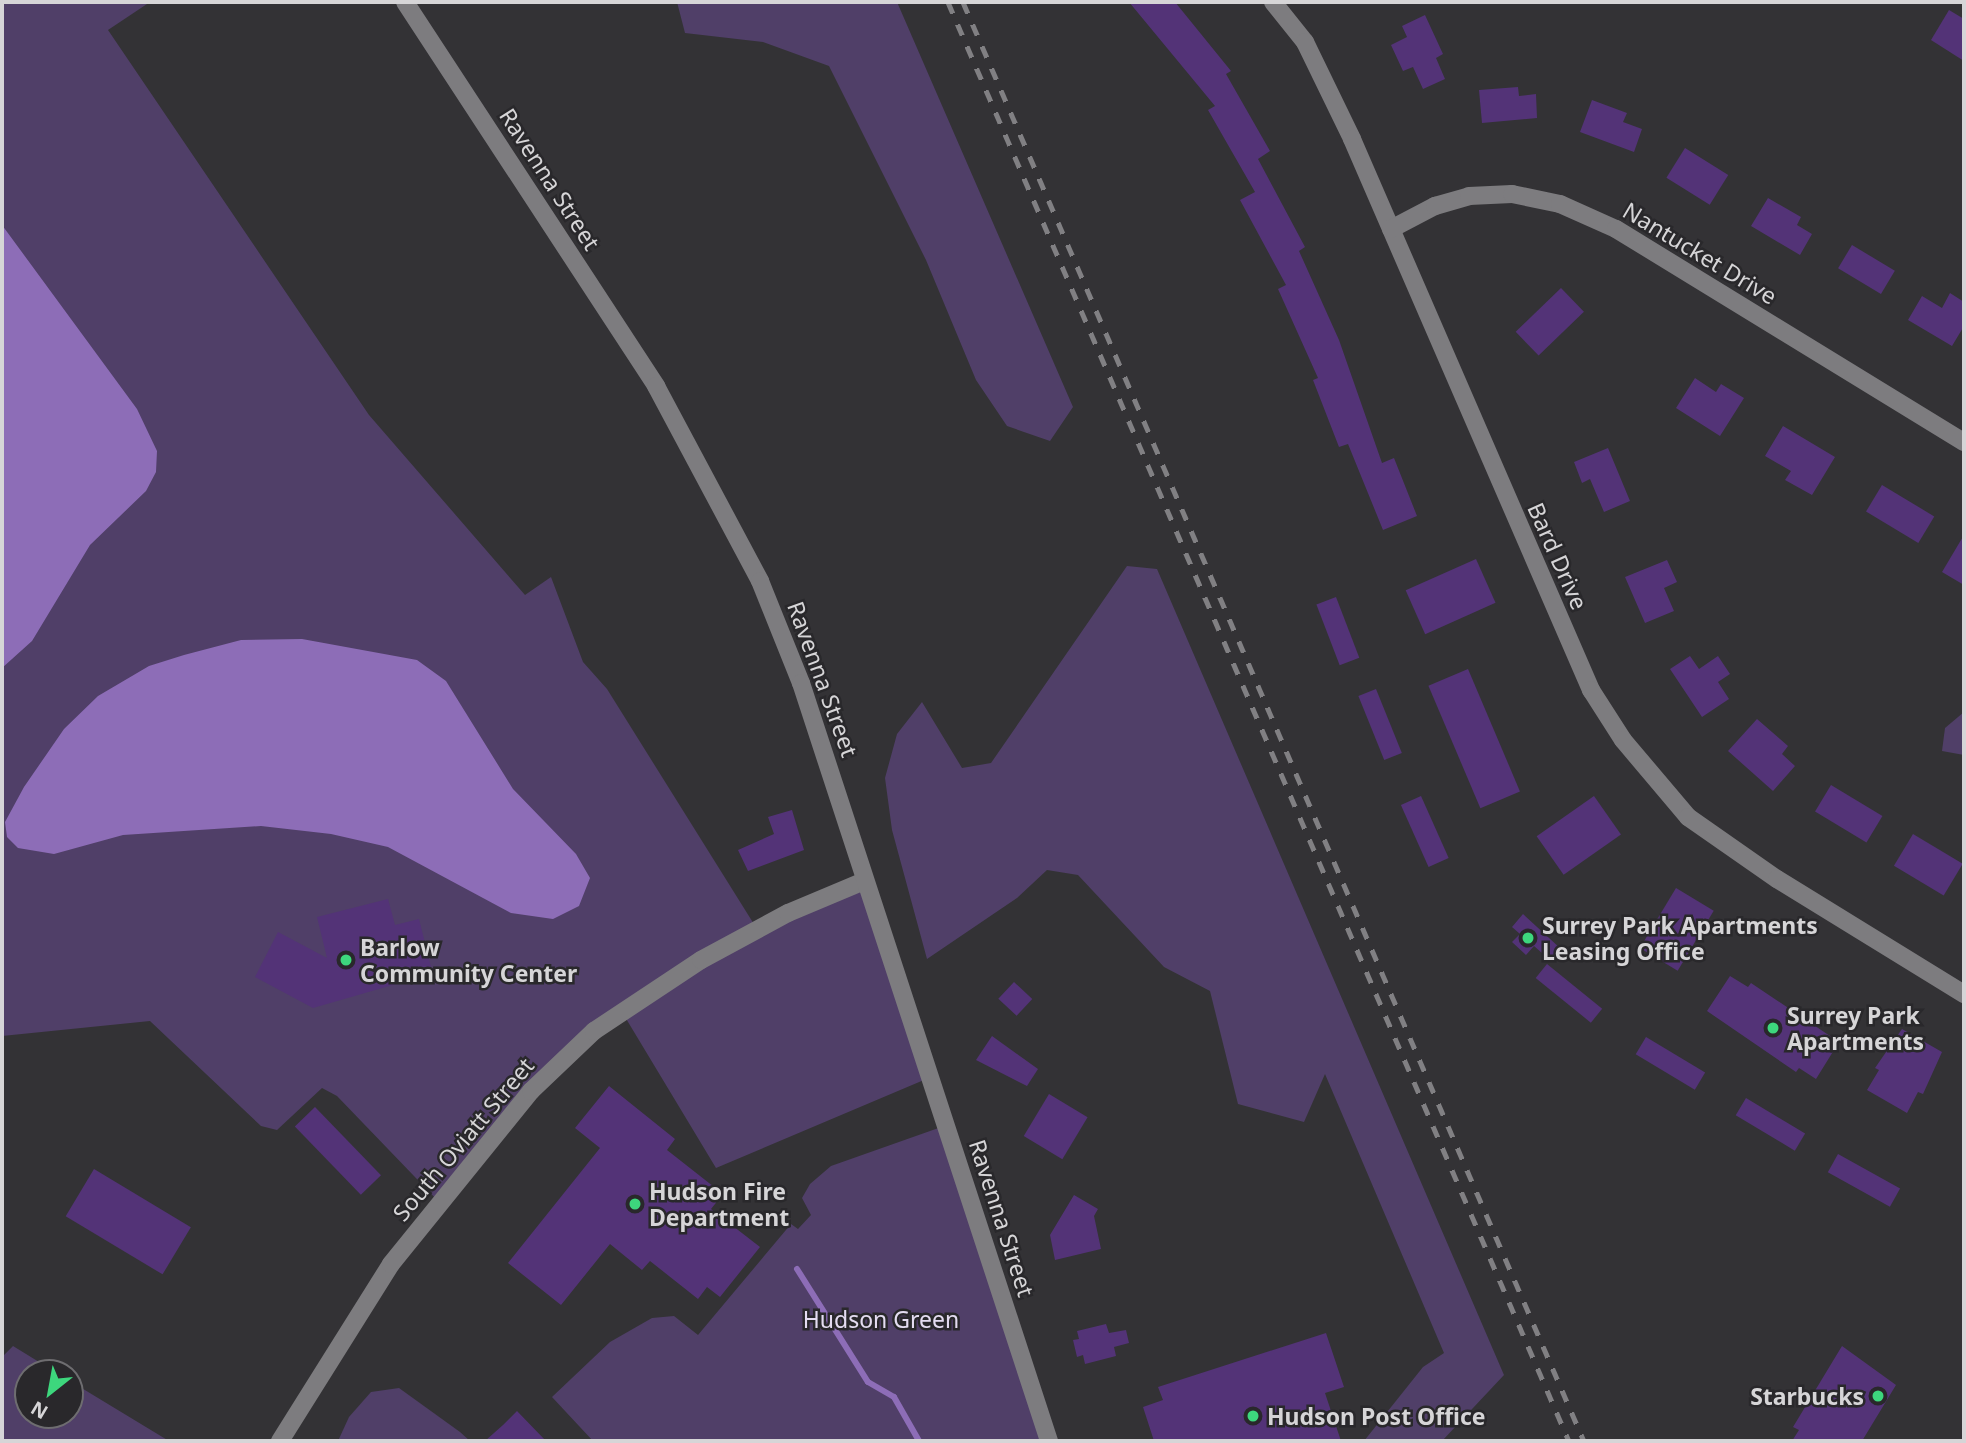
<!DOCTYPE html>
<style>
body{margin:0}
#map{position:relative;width:1966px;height:1443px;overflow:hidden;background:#333235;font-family:"Noto Sans",sans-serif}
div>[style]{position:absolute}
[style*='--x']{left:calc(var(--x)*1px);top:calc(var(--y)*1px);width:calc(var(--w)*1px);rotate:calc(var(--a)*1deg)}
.green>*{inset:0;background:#503f68}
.water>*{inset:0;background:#8d6db7}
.stream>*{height:6px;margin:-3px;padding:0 3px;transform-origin:3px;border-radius:3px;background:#8d6db7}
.building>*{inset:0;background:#533377;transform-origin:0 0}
.minor>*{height:18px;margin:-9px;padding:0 9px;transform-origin:9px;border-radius:9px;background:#7d7c7f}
.tertiary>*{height:18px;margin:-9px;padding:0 9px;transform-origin:9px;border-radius:9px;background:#7d7c7f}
.rail>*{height:5px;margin-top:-2.5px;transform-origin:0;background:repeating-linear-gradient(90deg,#818083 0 12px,transparent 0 24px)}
.dots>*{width:19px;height:19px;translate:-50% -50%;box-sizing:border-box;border:4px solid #29282b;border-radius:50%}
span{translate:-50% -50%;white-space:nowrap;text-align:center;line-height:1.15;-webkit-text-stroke:5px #29282b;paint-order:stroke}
.street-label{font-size:23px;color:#d6d5d7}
.poi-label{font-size:23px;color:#d6d5d7;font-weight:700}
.left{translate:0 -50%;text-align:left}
.right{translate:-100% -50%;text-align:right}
.park-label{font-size:23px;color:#e4dcf1}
.frame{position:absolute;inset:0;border:4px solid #d6d5d7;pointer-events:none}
.north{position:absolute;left:14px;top:1359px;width:70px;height:70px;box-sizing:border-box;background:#29282b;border:2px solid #6e6d70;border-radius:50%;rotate:211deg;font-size:19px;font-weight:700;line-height:28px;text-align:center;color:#d6d5d7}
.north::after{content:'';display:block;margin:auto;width:24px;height:32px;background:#3dd77d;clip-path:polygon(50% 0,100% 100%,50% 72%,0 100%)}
</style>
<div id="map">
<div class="green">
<i style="clip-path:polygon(2px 2px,150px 2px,108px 30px,369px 415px,525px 595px,551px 577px,583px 662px,607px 689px,757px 929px,864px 881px,931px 1077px,716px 1168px,622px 1012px,594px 1031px,439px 1202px,337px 1096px,322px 1088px,277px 1130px,261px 1126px,150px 1021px,2px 1036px)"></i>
<i style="clip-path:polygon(677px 2px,897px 2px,1073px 407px,1050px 441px,1007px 426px,976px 380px,926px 260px,829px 66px,763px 42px,685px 33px)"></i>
<i style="clip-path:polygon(1127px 566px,1157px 569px,1504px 1375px,1442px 1441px,1364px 1441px,1423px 1367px,1444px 1353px,1325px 1074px,1304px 1122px,1238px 1104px,1210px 991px,1164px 967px,1078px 875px,1047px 870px,1017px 898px,927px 959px,892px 830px,885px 778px,897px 734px,922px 702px,962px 768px,991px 763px)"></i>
<i style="clip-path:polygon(1964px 712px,1964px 755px,1942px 751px,1945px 728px)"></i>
<i style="clip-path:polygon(947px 1125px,1049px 1441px,593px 1441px,552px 1397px,610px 1342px,652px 1318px,674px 1316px,698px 1335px,791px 1224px,798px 1229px,811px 1215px,802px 1198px,810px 1184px,831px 1166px)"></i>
<i style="clip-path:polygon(13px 1346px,57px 1373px,28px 1373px,28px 1415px,70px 1415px,70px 1381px,169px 1441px,2px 1441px,2px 1357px)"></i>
<i style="clip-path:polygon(399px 1388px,460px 1432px,470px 1441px,338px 1441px,349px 1417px,371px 1392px)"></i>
</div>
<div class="water">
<i style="clip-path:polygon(2px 225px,137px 409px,157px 451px,156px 472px,146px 491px,90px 545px,32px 641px,2px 668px)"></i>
<i style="clip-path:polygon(302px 639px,417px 660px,446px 681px,513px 789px,576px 854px,590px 878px,579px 906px,553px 919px,511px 913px,388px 847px,331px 834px,261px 826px,123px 835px,54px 854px,18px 848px,7px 837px,5px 822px,24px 787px,64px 729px,98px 696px,149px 666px,184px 655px,241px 640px)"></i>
</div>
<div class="stream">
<i style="--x:797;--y:1269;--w:133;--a:57.9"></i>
<i style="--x:868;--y:1382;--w:30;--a:30"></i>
<i style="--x:894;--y:1397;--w:51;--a:60.4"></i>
</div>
<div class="building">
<i style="clip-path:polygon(1129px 2px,1175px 2px,1231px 71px,1226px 74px,1270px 151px,1258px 159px,1305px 247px,1299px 251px,1339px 340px,1382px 463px,1394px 458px,1417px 516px,1383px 530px,1348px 444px,1339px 447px,1313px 380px,1318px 378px,1278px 289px,1286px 285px,1240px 200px,1255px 192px,1208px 110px,1215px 106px)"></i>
<i style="clip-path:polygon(1949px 10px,1964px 19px,1964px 61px,1931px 40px)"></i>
<i style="clip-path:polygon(1425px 15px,1443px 54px,1436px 58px,1445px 79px,1423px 89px,1413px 67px,1403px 71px,1391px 45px,1407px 37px,1402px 26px)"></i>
<i style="clip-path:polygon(1518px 87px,1519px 96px,1536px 94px,1537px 118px,1482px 123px,1479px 90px)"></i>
<i style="clip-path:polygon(1592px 100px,1627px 113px,1623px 122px,1642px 129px,1634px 152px,1580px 132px)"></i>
<i style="left:1685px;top:148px;width:51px;height:35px;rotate:32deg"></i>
<i style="clip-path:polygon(1768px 198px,1801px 217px,1797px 225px,1812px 234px,1800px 255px,1751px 226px)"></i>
<i style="left:1852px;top:245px;width:50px;height:27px;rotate:31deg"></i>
<i style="left:1561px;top:288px;width:33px;height:63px;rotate:46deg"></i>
<i style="clip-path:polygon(1950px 293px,1964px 302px,1964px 326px,1952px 346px,1908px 320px,1922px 296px,1942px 308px)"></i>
<i style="clip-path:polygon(1695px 378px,1716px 392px,1721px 384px,1744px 398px,1720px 436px,1676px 408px)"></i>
<i style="clip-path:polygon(1783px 426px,1835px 457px,1812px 495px,1785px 480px,1791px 471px,1765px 456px)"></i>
<i style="clip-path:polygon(1608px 448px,1630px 501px,1604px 512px,1590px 479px,1582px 483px,1574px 462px)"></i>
<i style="left:1882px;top:485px;width:61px;height:31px;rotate:31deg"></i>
<i style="clip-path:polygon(1964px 535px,1964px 585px,1942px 572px)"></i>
<i style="left:1476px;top:559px;width:48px;height:77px;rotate:66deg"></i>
<i style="clip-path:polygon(1667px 560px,1677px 582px,1664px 588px,1674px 611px,1645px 623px,1625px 577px)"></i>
<i style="left:1336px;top:597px;width:65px;height:21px;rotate:69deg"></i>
<i style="clip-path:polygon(1690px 656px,1699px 669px,1718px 656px,1730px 674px,1718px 682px,1729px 699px,1702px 717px,1670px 669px)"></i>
<i style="left:1468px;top:669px;width:133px;height:43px;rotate:67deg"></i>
<i style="left:1376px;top:689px;width:69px;height:19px;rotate:68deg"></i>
<i style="clip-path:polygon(1757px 719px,1788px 746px,1782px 754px,1795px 766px,1773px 791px,1728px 751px)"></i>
<i style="left:1831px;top:785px;width:60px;height:31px;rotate:31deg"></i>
<i style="left:1421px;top:796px;width:68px;height:22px;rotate:66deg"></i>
<i style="left:1594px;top:796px;width:47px;height:70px;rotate:55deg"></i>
<i style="clip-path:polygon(792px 810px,804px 850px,748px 871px,738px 850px,774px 834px,768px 817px)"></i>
<i style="left:1913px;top:834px;width:58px;height:37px;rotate:31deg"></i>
<i style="left:1676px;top:888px;width:44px;height:70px;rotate:31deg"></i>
<i style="clip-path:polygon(388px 899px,395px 925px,419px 919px,431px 967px,416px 971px,417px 978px,313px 1008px,255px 977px,278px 932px,327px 958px,317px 917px)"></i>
<i style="clip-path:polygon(1523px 914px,1561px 949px,1551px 961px,1534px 946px,1526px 955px,1512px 942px,1520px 934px,1512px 927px)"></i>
<i style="left:1547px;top:964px;width:71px;height:18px;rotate:39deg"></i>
<i style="clip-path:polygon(1730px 976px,1748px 987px,1751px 983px,1839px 1042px,1816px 1079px,1799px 1068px,1796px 1072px,1707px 1011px)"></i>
<i style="left:1014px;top:982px;width:25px;height:23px;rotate:43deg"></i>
<i style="clip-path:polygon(1902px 1029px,1942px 1052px,1923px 1094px,1918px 1092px,1907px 1113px,1867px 1090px,1879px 1070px,1875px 1068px)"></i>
<i style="clip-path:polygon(992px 1036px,1038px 1069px,1027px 1086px,976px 1060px)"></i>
<i style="left:1646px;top:1037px;width:69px;height:20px;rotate:31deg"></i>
<i style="clip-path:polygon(609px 1086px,675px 1139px,667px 1150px,723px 1194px,711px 1209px,760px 1247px,720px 1297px,707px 1287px,698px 1299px,650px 1261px,642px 1270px,610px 1244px,561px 1305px,508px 1263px,600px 1148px,575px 1128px)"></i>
<i style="left:1049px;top:1094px;width:45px;height:49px;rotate:31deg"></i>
<i style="left:1746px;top:1098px;width:69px;height:20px;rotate:31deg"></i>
<i style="left:315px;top:1107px;width:95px;height:28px;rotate:46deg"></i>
<i style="left:1838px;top:1154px;width:71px;height:21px;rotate:29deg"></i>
<i style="left:94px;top:1169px;width:113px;height:55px;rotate:31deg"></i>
<i style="clip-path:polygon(1074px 1195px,1098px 1209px,1094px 1216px,1101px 1249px,1055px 1260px,1050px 1235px)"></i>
<i style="clip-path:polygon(1106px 1324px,1109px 1333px,1126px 1330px,1129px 1343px,1114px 1347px,1116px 1356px,1085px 1364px,1083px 1355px,1077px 1357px,1073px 1340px,1079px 1339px,1077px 1331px)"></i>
<i style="clip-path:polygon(1326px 1333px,1344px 1387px,1325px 1393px,1341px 1441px,1154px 1441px,1143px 1407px,1163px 1400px,1158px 1387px)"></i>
<i style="clip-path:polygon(1842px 1346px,1896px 1385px,1862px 1441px,1792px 1441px,1799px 1430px,1793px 1427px)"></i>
<i style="clip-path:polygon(517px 1411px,546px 1441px,485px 1441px,503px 1425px)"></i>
</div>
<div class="minor">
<i style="--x:1273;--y:2;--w:51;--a:51.3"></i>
<i style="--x:1305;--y:42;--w:108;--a:64.1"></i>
<i style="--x:1352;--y:139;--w:601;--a:66.55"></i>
<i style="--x:1591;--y:690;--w:59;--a:57.4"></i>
<i style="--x:1623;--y:740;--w:101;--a:49.8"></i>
<i style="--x:1688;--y:817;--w:108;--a:34.9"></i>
<i style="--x:1777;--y:879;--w:220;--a:31.6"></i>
<i style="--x:1391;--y:229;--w:50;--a:-27.6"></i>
<i style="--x:1435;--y:206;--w:35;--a:-16"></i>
<i style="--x:1469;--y:196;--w:43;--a:-2.7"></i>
<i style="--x:1512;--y:194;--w:49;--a:11.8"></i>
<i style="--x:1560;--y:204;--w:61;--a:24.1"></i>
<i style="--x:1616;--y:229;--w:408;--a:31.5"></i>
<i style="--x:280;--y:1441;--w:209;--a:-57.9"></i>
<i style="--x:391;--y:1264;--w:223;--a:-51"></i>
<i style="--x:531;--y:1091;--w:87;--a:-43.6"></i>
<i style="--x:594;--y:1031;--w:128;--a:-33.6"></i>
<i style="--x:701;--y:960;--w:99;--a:-28.4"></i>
<i style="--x:788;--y:913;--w:82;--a:-22.8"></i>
</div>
<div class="tertiary">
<i style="--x:405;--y:2;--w:459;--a:56.8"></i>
<i style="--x:656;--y:386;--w:221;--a:61.9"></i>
<i style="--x:760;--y:581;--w:110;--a:68.1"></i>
<i style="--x:801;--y:683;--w:798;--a:71.88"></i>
</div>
<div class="rail">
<i style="--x:948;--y:2;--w:1567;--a:66.66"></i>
<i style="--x:963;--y:2;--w:1567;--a:66.66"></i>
</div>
<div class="dots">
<i style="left:1528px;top:938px;background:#3dd77d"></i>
<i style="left:346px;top:960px;background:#3dd77d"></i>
<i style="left:1773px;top:1028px;background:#3dd77d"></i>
<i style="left:635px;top:1204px;background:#3dd77d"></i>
<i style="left:1878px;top:1396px;background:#3dd77d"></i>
<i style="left:1253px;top:1416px;background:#3dd77d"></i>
</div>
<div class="street-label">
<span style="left:550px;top:179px;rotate:57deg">Ravenna Street</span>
<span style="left:1700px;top:253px;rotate:31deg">Nantucket Drive</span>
<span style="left:1558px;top:556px;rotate:66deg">Bard Drive</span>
<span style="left:823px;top:679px;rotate:70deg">Ravenna Street</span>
<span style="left:463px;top:1139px;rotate:-50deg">South Oviatt Street</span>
<span style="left:1002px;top:1218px;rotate:72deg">Ravenna Street</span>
</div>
<div class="poi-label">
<span class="left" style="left:1542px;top:938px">Surrey Park Apartments<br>Leasing Office</span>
<span class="left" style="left:360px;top:960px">Barlow<br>Community Center</span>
<span class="left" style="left:1787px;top:1028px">Surrey Park<br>Apartments</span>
<span class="left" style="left:649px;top:1204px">Hudson Fire<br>Department</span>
<span class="right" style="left:1864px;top:1396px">Starbucks</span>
<span class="left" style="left:1267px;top:1416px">Hudson Post Office</span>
</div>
<div class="park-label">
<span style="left:881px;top:1319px">Hudson Green</span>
</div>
<div class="frame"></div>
<div class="north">N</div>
</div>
